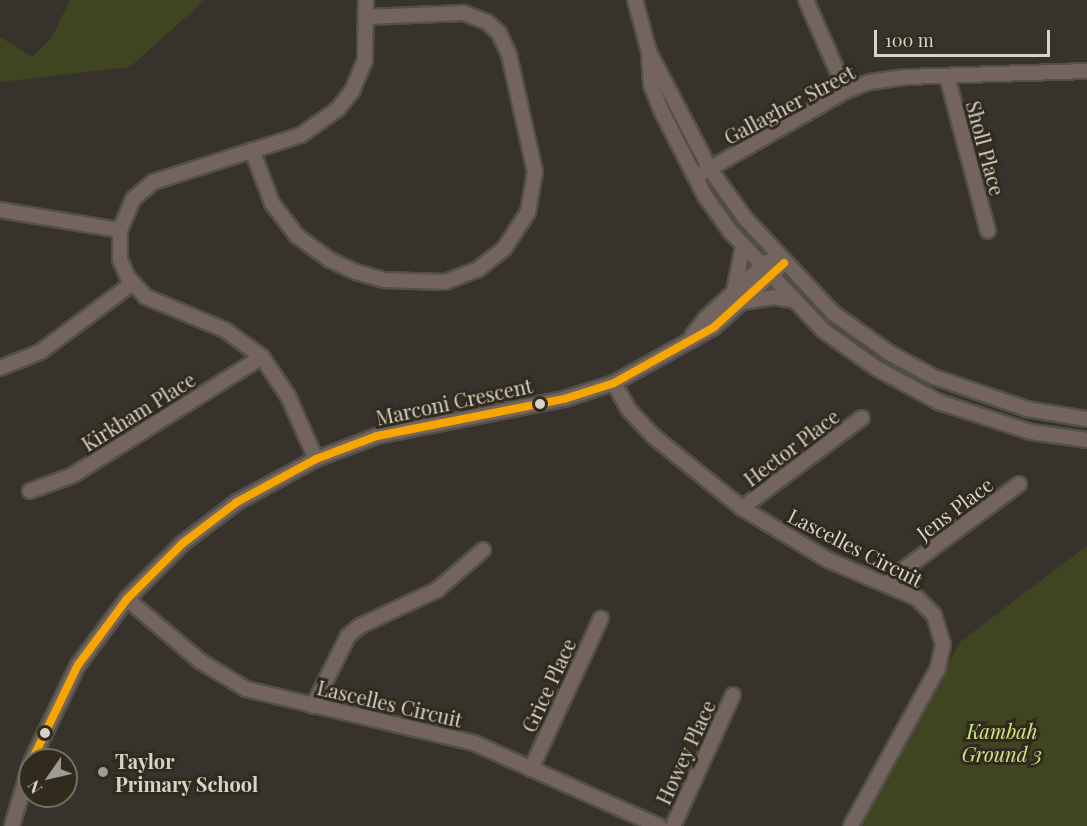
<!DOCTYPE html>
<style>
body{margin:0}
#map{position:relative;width:1087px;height:826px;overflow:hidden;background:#37332c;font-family:"Playfair Display",serif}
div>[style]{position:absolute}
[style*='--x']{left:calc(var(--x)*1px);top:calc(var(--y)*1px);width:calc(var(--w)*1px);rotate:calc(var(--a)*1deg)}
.green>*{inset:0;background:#3e4520}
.roads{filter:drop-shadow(2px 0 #534f49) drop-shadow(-2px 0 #534f49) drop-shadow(0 2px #534f49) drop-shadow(0 -2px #534f49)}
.minor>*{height:14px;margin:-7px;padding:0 7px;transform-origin:7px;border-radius:7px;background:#74645f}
.bus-1>*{height:8px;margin:-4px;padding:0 4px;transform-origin:4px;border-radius:4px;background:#f7a600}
.dots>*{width:16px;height:16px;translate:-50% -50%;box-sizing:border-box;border:3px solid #312b1d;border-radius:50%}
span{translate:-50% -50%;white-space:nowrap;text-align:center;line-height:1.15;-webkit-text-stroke:6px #312b1d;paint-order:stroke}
.street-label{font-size:20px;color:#d7d2ca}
.park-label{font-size:20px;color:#d0e680;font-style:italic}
.poi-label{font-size:20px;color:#d7d2ca;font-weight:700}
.left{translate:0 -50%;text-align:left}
.north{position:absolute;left:18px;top:748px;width:60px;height:60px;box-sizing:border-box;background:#312b1d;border:2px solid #736e62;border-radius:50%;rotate:236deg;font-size:16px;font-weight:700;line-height:24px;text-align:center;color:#d7d2ca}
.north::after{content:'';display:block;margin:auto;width:21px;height:27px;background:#9f9a93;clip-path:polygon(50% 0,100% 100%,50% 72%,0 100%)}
.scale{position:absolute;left:874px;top:30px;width:176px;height:27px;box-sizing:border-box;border:3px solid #d7d2ca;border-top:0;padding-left:8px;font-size:18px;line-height:21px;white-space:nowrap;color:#d7d2ca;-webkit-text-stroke:4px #312b1d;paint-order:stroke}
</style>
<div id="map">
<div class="green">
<i style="clip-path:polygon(70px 0,205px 0,130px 67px,0 82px,0 37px,32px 57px,52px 37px)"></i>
<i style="clip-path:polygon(1087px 546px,1087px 826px,856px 826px,961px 641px)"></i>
</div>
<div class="roads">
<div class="minor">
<i style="--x:635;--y:0;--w:54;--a:74.9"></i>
<i style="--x:649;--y:52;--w:132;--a:62.5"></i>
<i style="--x:710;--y:169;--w:59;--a:54.7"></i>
<i style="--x:744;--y:217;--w:131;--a:47.2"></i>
<i style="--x:833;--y:313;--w:71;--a:35.3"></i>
<i style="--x:891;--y:354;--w:49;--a:28.1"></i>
<i style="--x:934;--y:377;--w:98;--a:19"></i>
<i style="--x:1027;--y:409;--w:61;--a:9.5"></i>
<i style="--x:806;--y:0;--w:99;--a:66.3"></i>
<i style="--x:649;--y:54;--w:31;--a:86"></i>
<i style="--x:651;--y:85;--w:31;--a:68"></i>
<i style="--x:663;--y:114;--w:92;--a:62.9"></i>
<i style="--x:705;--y:196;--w:43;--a:54.5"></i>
<i style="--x:730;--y:231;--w:137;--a:46.8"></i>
<i style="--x:824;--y:331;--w:64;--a:35.4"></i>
<i style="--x:876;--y:368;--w:72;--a:28.4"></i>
<i style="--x:939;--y:402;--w:97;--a:18.1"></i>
<i style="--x:1031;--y:432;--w:57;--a:8.1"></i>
<i style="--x:947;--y:76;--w:160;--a:75.2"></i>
<i style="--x:252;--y:150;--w:57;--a:69.3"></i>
<i style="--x:272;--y:203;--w:41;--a:52.9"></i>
<i style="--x:297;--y:236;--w:41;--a:36"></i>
<i style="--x:330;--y:260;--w:29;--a:25"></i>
<i style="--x:356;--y:272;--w:29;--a:16"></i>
<i style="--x:384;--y:280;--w:61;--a:1.9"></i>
<i style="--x:445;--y:282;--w:34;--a:-21"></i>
<i style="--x:477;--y:270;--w:34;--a:-38"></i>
<i style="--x:504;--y:249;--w:44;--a:-57"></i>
<i style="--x:528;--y:212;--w:41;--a:-80.1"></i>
<i style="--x:535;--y:172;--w:120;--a:-102.5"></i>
<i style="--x:509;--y:55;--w:24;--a:-114"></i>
<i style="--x:499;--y:33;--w:16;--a:-137"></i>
<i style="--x:487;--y:22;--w:26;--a:-159"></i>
<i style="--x:463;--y:13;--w:97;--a:177.6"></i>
<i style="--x:702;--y:173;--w:166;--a:-29.7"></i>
<i style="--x:846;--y:91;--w:26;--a:-21"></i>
<i style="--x:870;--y:82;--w:36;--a:-8"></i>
<i style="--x:906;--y:77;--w:181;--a:-1.9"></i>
<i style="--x:0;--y:210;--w:122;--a:9.5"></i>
<i style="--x:734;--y:291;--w:46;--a:-78.7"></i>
<i style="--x:743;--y:302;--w:30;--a:-9"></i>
<i style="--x:773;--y:297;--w:18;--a:9"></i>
<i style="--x:692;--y:336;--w:23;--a:-52"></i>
<i style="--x:706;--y:318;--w:84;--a:-42.6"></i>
<i style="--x:0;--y:368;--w:43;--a:-21.8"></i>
<i style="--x:40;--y:352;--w:116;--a:-36.6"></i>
<i style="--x:614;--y:383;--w:31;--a:61"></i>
<i style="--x:629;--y:410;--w:35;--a:47"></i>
<i style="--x:653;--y:436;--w:114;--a:39"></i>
<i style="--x:742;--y:508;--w:100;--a:31.2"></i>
<i style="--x:828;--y:560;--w:97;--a:23.1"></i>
<i style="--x:917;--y:598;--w:24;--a:45"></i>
<i style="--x:934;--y:615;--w:31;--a:73"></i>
<i style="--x:943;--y:645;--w:26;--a:103"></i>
<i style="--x:937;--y:670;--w:178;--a:118.9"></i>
<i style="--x:316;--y:459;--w:69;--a:-114"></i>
<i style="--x:288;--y:396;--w:47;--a:-123.7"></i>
<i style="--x:262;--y:357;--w:46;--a:-143.9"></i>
<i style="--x:225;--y:330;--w:86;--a:-157.3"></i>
<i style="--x:146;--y:297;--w:26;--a:-133"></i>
<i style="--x:128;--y:278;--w:21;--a:-113"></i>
<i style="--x:120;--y:259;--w:29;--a:-90"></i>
<i style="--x:120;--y:230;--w:34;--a:-67"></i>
<i style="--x:133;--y:199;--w:26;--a:-40"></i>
<i style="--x:153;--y:182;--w:155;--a:-17.6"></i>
<i style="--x:301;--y:135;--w:45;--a:-35.1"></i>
<i style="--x:338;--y:109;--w:23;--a:-52"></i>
<i style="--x:352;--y:91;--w:33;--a:-67"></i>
<i style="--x:365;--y:61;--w:61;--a:-89.1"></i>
<i style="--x:30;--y:491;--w:46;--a:-20.4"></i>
<i style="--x:73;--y:475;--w:223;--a:-32"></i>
<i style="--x:742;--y:508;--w:150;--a:-36.9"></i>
<i style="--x:884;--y:584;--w:168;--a:-36.5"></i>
<i style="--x:127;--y:599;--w:96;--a:40.3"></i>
<i style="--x:200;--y:661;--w:54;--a:31.3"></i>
<i style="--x:246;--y:689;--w:234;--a:13.3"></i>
<i style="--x:474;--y:743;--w:203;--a:24.2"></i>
<i style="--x:313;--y:706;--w:78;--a:-63.4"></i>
<i style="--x:348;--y:636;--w:16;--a:-40"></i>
<i style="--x:360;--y:626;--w:85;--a:-25.1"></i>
<i style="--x:437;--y:590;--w:61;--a:-41"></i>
<i style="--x:32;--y:760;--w:106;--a:-64.2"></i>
<i style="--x:78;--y:665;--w:82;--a:-53.4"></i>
<i style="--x:127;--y:599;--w:79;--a:-45"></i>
<i style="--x:183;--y:543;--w:68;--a:-37.2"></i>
<i style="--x:237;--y:502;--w:90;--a:-28.6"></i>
<i style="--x:316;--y:459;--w:65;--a:-20.7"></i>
<i style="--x:377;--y:436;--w:191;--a:-11.2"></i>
<i style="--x:564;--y:399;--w:52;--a:-17.7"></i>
<i style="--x:614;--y:383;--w:115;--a:-29.2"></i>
<i style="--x:714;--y:327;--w:95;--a:-42.4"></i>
<i style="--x:531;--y:769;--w:166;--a:-65.1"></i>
<i style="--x:12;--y:826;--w:64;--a:-73.6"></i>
<i style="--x:673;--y:826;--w:144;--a:-65.4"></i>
</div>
</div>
<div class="bus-1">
<i style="--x:32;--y:760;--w:106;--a:-64.2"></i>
<i style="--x:78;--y:665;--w:82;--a:-53.4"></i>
<i style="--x:127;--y:599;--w:79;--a:-45"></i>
<i style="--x:183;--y:543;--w:68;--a:-37.2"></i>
<i style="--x:237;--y:502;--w:90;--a:-28.6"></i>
<i style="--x:316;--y:459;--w:65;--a:-20.7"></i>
<i style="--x:377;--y:436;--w:191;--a:-11.2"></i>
<i style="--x:564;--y:399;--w:52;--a:-17.7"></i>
<i style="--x:614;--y:383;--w:115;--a:-29.2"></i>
<i style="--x:714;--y:327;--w:95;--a:-42.4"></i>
</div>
<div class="dots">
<i style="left:540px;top:404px;background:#d7d2ca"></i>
<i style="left:45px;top:733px;background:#d7d2ca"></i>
<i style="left:103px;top:772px;background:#9f9a93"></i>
</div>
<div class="street-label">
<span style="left:789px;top:104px;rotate:-28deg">Gallagher Street</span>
<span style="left:986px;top:148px;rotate:75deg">Sholl Place</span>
<span style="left:454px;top:401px;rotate:-12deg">Marconi Crescent</span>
<span style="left:138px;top:411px;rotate:-32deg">Kirkham Place</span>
<span style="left:791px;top:447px;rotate:-37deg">Hector Place</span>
<span style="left:954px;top:508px;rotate:-37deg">Jens Place</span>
<span style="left:856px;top:547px;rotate:27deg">Lascelles Circuit</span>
<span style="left:548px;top:685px;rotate:-65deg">Grice Place</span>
<span style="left:390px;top:703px;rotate:13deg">Lascelles Circuit</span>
<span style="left:685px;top:752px;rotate:-65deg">Howey Place</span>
</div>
<div class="park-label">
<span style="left:1002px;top:742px">Kambah<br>Ground 3</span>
</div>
<div class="poi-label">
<span class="left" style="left:115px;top:772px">Taylor<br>Primary School</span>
</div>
<div class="north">N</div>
<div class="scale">100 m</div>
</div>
